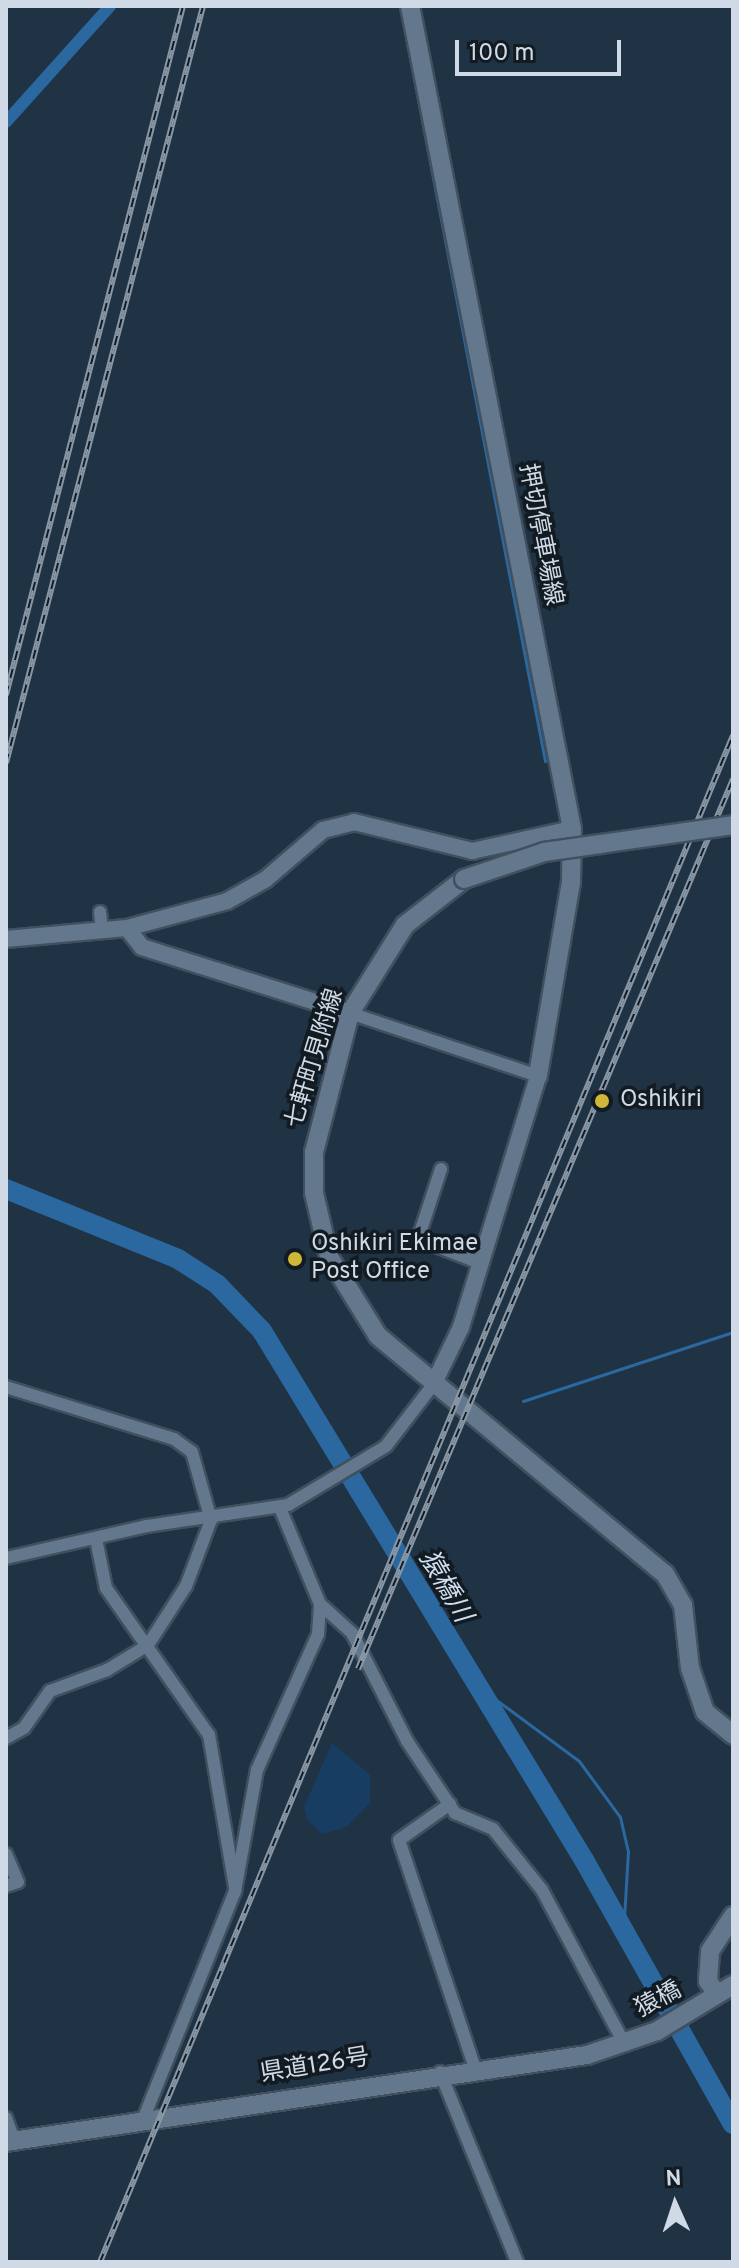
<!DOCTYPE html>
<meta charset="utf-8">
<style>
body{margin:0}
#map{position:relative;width:739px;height:2268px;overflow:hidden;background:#203345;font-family:Overpass,"Noto Sans JP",sans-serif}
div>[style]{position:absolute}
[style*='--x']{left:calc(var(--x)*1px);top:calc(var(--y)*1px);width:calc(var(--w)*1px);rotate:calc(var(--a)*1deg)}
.green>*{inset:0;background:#173e62}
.stream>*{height:3px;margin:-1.5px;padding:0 1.5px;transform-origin:1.5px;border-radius:1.5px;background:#2b689f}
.canal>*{height:12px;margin:-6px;padding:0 6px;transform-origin:6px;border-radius:6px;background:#2b689f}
.river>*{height:20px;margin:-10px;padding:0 10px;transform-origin:10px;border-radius:10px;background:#2b689f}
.roads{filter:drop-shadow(2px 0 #40505f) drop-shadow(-2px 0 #40505f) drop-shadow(0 2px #40505f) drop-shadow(0 -2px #40505f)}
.minor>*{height:12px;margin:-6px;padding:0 6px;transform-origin:6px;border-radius:6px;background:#63788d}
.tertiary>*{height:16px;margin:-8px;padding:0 8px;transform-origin:8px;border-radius:8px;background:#63788d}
.secondary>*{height:18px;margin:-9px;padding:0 9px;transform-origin:9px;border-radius:9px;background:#63788d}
.rail>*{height:6px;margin-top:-3px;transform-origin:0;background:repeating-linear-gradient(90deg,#121a22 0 9px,#8997a5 0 18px);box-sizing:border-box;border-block:2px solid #8997a5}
.bridges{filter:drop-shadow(2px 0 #40505f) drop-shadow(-2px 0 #40505f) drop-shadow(0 2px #40505f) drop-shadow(0 -2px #40505f)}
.secondary-bridge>*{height:18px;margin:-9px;padding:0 9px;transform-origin:9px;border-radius:9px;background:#63788d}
.dots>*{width:22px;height:22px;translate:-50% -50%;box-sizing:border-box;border:4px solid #121a22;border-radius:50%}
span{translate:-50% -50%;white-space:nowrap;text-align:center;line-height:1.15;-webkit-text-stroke:7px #121a22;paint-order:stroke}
.street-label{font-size:24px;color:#cfdae6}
.poi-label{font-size:24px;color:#cfdae6}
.left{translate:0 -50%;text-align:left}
.water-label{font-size:26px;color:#cedeee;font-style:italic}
.frame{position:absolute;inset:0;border:8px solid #cfdae6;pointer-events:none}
.north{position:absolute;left:635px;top:2164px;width:80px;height:80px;-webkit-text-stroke:6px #121a22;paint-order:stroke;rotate:357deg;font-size:22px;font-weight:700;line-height:32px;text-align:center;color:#cfdae6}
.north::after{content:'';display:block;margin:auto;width:28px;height:36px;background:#cfdae6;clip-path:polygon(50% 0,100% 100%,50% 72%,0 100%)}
.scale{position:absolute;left:455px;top:40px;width:166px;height:36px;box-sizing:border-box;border:4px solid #cfdae6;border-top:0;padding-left:10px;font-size:24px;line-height:28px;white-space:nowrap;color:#cfdae6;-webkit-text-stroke:6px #121a22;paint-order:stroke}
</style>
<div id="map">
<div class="green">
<i style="clip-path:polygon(332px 1743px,370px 1775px,370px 1803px,346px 1827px,322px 1834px,307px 1820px,304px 1807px)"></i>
</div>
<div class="stream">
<i style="--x:400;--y:6;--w:769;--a:79.13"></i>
<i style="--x:523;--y:1401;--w:221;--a:-18.2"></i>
<i style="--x:458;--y:1661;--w:53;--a:45.8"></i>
<i style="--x:495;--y:1699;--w:104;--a:36.4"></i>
<i style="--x:579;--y:1761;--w:69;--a:53.8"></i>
<i style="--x:620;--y:1817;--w:35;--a:77"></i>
<i style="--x:628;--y:1851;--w:84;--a:93.4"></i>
</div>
<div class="canal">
<i style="--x:6;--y:122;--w:156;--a:-48.1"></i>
</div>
<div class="river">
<i style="--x:6;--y:1189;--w:186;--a:22.1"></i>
<i style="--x:178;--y:1259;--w:46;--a:32.7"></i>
<i style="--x:217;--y:1284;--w:65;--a:46.2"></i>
<i style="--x:262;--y:1331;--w:619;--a:58.67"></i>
<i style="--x:584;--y:1860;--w:303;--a:60.6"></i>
</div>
<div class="roads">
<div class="minor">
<i style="--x:100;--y:912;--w:19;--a:84"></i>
<i style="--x:350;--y:1013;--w:198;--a:18.5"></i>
<i style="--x:441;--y:1169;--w:74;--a:108.2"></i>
<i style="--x:418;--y:1239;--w:66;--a:21.2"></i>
<i style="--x:6;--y:1387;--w:176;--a:17.2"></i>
<i style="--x:174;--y:1439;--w:22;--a:36"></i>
<i style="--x:192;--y:1452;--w:71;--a:74.4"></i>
<i style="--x:211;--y:1520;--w:71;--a:110.7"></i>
<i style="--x:186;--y:1586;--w:70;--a:122.8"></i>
<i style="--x:148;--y:1645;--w:48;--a:148.6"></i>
<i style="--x:107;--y:1670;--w:61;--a:159.8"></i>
<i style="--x:50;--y:1691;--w:45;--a:125.1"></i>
<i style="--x:24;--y:1728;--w:21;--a:151"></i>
<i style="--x:96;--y:1539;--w:50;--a:78.5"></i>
<i style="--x:106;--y:1588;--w:179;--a:55"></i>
<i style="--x:209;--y:1735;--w:154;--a:80.3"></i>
<i style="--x:6;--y:1558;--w:145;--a:-12.8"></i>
<i style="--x:147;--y:1526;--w:143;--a:-8.5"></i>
<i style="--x:288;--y:1505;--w:114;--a:-31"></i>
<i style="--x:386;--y:1446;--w:77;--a:-52.4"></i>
<i style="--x:320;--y:1604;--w:43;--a:42.2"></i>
<i style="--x:352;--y:1633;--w:121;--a:63"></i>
<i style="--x:407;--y:1741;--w:87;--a:56.3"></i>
<i style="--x:455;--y:1813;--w:41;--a:22.8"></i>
<i style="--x:493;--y:1829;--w:78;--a:51.2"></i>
<i style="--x:542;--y:1890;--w:176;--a:61.8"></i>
<i style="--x:450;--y:1804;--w:62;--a:144.8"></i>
<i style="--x:399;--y:1840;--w:240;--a:71.6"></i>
<i style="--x:6;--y:1854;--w:30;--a:67"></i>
<i style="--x:18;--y:1882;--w:13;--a:162"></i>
<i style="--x:440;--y:2072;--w:205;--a:67.9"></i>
<i style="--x:6;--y:2118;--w:23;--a:70"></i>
<i style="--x:143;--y:2120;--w:247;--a:-68.1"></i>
<i style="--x:235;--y:1891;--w:123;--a:-79.7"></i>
<i style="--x:257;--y:1770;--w:149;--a:-65.8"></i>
<i style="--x:318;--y:1634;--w:30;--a:-86"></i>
<i style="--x:320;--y:1604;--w:104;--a:-112.6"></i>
</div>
<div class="tertiary">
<i style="--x:127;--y:928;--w:24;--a:52"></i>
<i style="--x:142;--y:947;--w:218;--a:17.6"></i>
<i style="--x:6;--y:939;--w:121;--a:-5.2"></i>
<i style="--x:127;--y:928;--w:104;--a:-15.1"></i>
<i style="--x:227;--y:901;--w:45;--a:-29.4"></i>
<i style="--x:266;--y:879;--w:75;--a:-40.7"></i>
<i style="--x:323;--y:830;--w:32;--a:-14"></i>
<i style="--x:354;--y:822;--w:122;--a:13.8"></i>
<i style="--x:472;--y:851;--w:102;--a:-12.4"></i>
<i style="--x:433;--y:1385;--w:64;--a:-64.2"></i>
<i style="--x:461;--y:1327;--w:263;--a:-72.9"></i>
</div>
<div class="secondary">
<i style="--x:410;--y:6;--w:839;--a:78.86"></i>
<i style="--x:572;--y:829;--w:53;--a:91.1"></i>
<i style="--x:571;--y:882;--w:197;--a:99.7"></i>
<i style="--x:464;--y:879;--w:75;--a:142.1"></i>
<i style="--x:405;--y:925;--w:104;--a:122"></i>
<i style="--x:350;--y:1013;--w:144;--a:104.5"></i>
<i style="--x:314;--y:1152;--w:41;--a:90"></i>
<i style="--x:314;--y:1193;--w:66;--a:76.8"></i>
<i style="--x:329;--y:1257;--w:93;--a:58.2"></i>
<i style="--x:378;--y:1336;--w:373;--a:39.7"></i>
<i style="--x:665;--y:1574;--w:36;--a:60"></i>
<i style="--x:683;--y:1605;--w:63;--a:83.7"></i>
<i style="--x:690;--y:1668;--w:46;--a:71.2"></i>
<i style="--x:705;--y:1712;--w:36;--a:39"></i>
<i style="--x:717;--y:1994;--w:16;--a:-125"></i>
<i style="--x:708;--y:1981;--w:30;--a:-86"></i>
<i style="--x:710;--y:1951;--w:42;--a:-56.7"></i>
<i style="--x:6;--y:2142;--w:587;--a:-8.52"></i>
<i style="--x:587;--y:2055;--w:74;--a:-18.9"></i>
<i style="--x:657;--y:2031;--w:89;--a:-31.2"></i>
</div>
</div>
<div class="rail">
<i style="--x:6;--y:695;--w:711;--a:-75.59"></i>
<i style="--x:6;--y:763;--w:782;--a:-75.41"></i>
<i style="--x:358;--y:1669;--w:966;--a:-67.15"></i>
<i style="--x:100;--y:2262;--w:1653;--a:-67.48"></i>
</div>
<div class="bridges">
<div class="secondary-bridge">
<i style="--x:464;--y:879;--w:84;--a:-18.6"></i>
<i style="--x:544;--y:852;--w:191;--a:-8.1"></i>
</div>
</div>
<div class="dots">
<i style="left:602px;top:1101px;background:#cfb837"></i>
<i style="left:295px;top:1259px;background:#cfb837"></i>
</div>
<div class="street-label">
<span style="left:539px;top:535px;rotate:79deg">押切停車場線</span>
<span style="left:316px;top:1059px;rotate:-73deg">七軒町見附線</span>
<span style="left:659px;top:2001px;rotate:-28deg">猿橋</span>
<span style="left:315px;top:2067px;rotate:-9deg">県道126号</span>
</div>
<div class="poi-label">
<span class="left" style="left:620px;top:1101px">Oshikiri</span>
<span class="left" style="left:311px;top:1259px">Oshikiri Ekimae<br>Post Office</span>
</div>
<div class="water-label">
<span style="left:444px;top:1587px;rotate:60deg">猿橋川</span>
</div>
<div class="frame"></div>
<div class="north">N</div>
<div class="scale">100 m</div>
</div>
